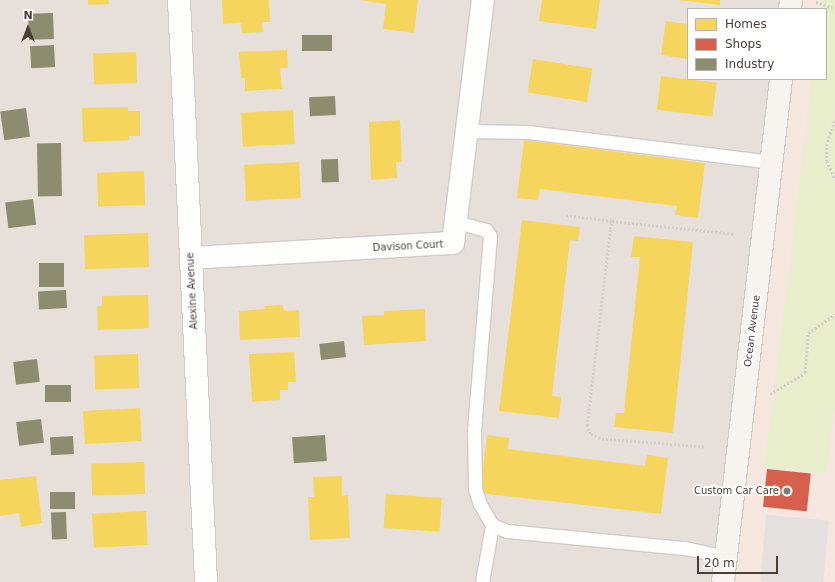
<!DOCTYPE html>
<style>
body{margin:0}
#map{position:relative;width:835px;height:582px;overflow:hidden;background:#f2efed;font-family:"DejaVu Sans",sans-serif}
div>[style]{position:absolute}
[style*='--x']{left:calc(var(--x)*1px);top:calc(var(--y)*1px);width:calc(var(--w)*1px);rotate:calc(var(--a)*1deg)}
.residential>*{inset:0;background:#e7e0da}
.commercial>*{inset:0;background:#f5e7e0}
.green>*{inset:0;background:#e8edcc}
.parking>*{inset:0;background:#e4e0de;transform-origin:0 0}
.homes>*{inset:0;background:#f6d55c;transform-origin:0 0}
.shops>*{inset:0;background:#d6604d;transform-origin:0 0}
.industry>*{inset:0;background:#8c8c6e;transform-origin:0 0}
.path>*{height:2.5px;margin-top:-1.25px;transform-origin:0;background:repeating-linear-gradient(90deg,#d2cecb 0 2px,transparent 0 4px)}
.roads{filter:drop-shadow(1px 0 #cfcbc9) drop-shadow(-1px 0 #cfcbc9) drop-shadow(0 1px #cfcbc9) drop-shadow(0 -1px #cfcbc9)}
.service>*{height:13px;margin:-6.5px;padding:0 6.5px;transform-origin:6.5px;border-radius:6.5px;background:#fdfdfc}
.minor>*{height:22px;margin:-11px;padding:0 11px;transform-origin:11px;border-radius:11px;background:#fdfdfc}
.secondary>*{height:22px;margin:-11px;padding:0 11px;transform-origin:11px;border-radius:11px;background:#f7f4f0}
.dots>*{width:11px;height:11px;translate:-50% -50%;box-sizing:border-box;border:2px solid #fff;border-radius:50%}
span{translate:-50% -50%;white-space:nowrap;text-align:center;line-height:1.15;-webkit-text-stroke:4px #fff;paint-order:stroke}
.street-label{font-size:10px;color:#4a3e37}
.poi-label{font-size:10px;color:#4a3e37}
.right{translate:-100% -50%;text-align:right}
.legend{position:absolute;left:687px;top:8px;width:140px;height:72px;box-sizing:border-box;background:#fff;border:1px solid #b7b2af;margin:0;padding:5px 7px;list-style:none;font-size:12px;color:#4a3e37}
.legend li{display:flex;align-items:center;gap:8px;height:20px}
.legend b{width:20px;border:1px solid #b7b2af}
.north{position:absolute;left:8px;top:8px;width:40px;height:40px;-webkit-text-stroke:3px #fff;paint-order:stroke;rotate:0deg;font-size:11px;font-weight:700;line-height:16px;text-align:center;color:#4a3e37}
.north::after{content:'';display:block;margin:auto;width:14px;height:18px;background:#4a3e37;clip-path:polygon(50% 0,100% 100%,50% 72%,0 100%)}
.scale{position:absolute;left:697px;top:556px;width:81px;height:18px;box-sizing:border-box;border:2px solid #4a3e37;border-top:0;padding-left:5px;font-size:12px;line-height:14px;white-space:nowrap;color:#4a3e37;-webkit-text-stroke:3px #fff;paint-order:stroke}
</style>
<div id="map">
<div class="residential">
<i style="clip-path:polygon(0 0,787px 0,786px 9px,688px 9px,688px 79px,778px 79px,726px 582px,0 582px)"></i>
</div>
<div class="commercial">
<i style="clip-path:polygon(787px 0,835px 0,835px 582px,726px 582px,778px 79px,826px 79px,826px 9px,786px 9px)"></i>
</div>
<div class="green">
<i style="clip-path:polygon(821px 0,835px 0,835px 409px,826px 474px,764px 467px,812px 79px,826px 79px,826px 9px,820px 9px)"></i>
</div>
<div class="parking">
<i style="left:766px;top:515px;width:63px;height:66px;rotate:5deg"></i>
</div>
<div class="homes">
<i style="clip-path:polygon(88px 0,108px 0,109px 4px,88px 5px)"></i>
<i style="clip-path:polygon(222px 0,269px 0,270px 22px,262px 22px,263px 32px,242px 33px,241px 23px,223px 24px)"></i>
<i style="clip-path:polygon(360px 0,418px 0,414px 33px,383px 29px,386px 4px)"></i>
<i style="clip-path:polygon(542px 0,600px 0,596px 29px,539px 21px)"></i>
<i style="clip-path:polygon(678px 0,720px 0,720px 5px)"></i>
<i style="clip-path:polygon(666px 21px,688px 24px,688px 59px,661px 55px)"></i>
<i style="clip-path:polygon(287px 50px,288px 68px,280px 68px,282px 89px,245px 91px,245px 78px,241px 78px,239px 52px)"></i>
<i style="left:136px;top:52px;width:31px;height:43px;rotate:88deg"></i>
<i style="left:533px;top:59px;width:60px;height:34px;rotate:9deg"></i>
<i style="left:661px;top:76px;width:56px;height:34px;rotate:7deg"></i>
<i style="clip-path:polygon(128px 107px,128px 111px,140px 111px,140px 136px,129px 136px,129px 140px,83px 142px,82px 108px)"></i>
<i style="left:293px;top:110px;width:34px;height:52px;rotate:87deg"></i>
<i style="clip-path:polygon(400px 120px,402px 162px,396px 162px,397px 178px,371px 180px,369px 122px)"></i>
<i style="clip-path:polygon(524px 140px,705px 163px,698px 218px,675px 215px,677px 206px,540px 189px,538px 200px,517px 198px)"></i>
<i style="left:299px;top:162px;width:36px;height:55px;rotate:87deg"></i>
<i style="left:144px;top:171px;width:34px;height:47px;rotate:88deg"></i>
<i style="clip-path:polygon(522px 220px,580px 227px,578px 241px,570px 240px,552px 396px,561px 397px,559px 418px,499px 411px)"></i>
<i style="left:148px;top:233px;width:34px;height:64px;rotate:88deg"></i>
<i style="clip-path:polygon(634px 236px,693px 242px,673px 433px,614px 427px,616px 413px,624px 413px,640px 257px,631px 257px)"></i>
<i style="clip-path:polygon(148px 295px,149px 328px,98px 330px,97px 306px,102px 306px,102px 296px)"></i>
<i style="clip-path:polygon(283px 305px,284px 311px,299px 310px,300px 337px,240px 340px,239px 311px,265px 309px,264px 306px)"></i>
<i style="clip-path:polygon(425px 309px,426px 341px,364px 345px,362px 316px,384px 315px,384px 311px)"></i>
<i style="clip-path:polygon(294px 352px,296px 382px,288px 382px,288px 390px,280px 390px,280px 400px,252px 402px,249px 354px)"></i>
<i style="left:138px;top:354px;width:34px;height:44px;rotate:88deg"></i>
<i style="left:140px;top:408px;width:33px;height:57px;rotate:87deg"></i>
<i style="clip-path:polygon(487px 435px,509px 438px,508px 449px,645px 466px,647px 455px,668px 458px,661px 514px,480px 493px)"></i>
<i style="left:144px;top:462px;width:32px;height:53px;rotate:88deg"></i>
<i style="clip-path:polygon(36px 476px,42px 523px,21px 527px,19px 513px,0 516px,0 480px)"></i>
<i style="clip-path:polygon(342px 476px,342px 496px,348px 495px,350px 538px,310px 540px,308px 497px,314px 497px,313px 477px)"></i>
<i style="left:386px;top:494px;width:56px;height:34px;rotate:4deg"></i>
<i style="left:146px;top:511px;width:34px;height:54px;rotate:87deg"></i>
</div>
<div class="shops">
<i style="left:767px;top:469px;width:44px;height:38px;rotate:6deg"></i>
</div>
<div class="industry">
<i style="left:53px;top:13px;width:26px;height:25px;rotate:88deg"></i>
<i style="left:332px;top:35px;width:16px;height:30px;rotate:90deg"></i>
<i style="left:54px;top:45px;width:22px;height:24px;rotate:87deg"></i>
<i style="left:335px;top:96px;width:19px;height:26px;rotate:87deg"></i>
<i style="left:26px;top:108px;width:29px;height:26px;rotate:82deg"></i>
<i style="left:61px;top:143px;width:53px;height:24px;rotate:89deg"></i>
<i style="left:338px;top:159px;width:23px;height:17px;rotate:88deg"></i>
<i style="left:33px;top:199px;width:26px;height:28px;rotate:83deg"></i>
<i style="left:39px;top:263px;width:25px;height:24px"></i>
<i style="left:66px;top:290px;width:18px;height:28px;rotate:87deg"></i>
<i style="left:344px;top:341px;width:16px;height:25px;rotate:83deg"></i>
<i style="left:37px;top:359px;width:23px;height:24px;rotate:83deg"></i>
<i style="left:71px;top:385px;width:17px;height:26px;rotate:90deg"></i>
<i style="left:41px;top:419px;width:24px;height:25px;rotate:83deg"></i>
<i style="left:325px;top:435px;width:26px;height:33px;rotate:86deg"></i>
<i style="left:73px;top:436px;width:18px;height:23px;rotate:87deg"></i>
<i style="left:75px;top:492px;width:17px;height:25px;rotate:90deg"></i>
<i style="left:66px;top:512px;width:27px;height:15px;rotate:88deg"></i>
</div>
<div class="path">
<i style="--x:816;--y:2;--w:20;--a:18"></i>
<i style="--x:835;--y:121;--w:24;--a:109"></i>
<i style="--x:827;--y:144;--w:17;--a:90"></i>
<i style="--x:827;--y:161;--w:20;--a:66"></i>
<i style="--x:566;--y:215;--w:46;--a:7.4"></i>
<i style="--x:770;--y:394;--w:41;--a:-31"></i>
<i style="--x:805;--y:373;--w:40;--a:-85.7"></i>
<i style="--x:808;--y:333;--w:33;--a:-35"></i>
<i style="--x:704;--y:447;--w:104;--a:-175.6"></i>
<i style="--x:600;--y:439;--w:11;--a:-153"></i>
<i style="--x:590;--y:434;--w:9;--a:-111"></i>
<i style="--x:587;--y:426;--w:198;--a:-83.3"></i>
<i style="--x:610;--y:229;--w:8;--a:-76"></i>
<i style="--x:612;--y:221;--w:124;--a:6"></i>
</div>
<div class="roads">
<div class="service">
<i style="--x:467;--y:131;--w:61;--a:0.9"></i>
<i style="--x:528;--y:132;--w:246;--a:7"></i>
<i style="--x:456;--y:222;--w:31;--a:15"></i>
<i style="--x:486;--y:230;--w:7;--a:56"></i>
<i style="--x:490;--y:236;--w:194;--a:94.7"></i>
<i style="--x:474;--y:429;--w:60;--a:89"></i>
<i style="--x:475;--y:489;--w:16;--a:72"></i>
<i style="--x:480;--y:504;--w:24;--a:60"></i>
<i style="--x:492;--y:525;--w:16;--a:22"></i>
<i style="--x:507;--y:531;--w:179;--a:5.5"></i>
<i style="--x:685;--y:548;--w:42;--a:12.4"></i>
<i style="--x:482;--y:582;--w:58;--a:-80"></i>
</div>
<div class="minor">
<i style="--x:179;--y:0;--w:583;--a:87.34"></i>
<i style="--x:191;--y:258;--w:262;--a:-3.3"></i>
<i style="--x:453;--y:243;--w:245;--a:-83"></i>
</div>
<div class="secondary">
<i style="--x:790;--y:9;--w:9;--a:-84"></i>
<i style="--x:723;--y:582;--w:506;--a:-83.42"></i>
</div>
</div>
<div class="dots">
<i style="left:787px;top:491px;background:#857c77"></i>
</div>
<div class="street-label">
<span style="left:408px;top:246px;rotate:-3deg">Davison Court</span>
<span style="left:192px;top:291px;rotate:-93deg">Alexine Avenue</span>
<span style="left:752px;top:331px;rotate:-83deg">Ocean Avenue</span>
</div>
<div class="poi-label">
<span class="right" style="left:779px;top:491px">Custom Car Care</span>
</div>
<ul class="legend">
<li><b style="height:11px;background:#f6d55c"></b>Homes</li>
<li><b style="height:11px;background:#d6604d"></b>Shops</li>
<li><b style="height:11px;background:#8c8c6e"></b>Industry</li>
</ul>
<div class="north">N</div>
<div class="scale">20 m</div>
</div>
